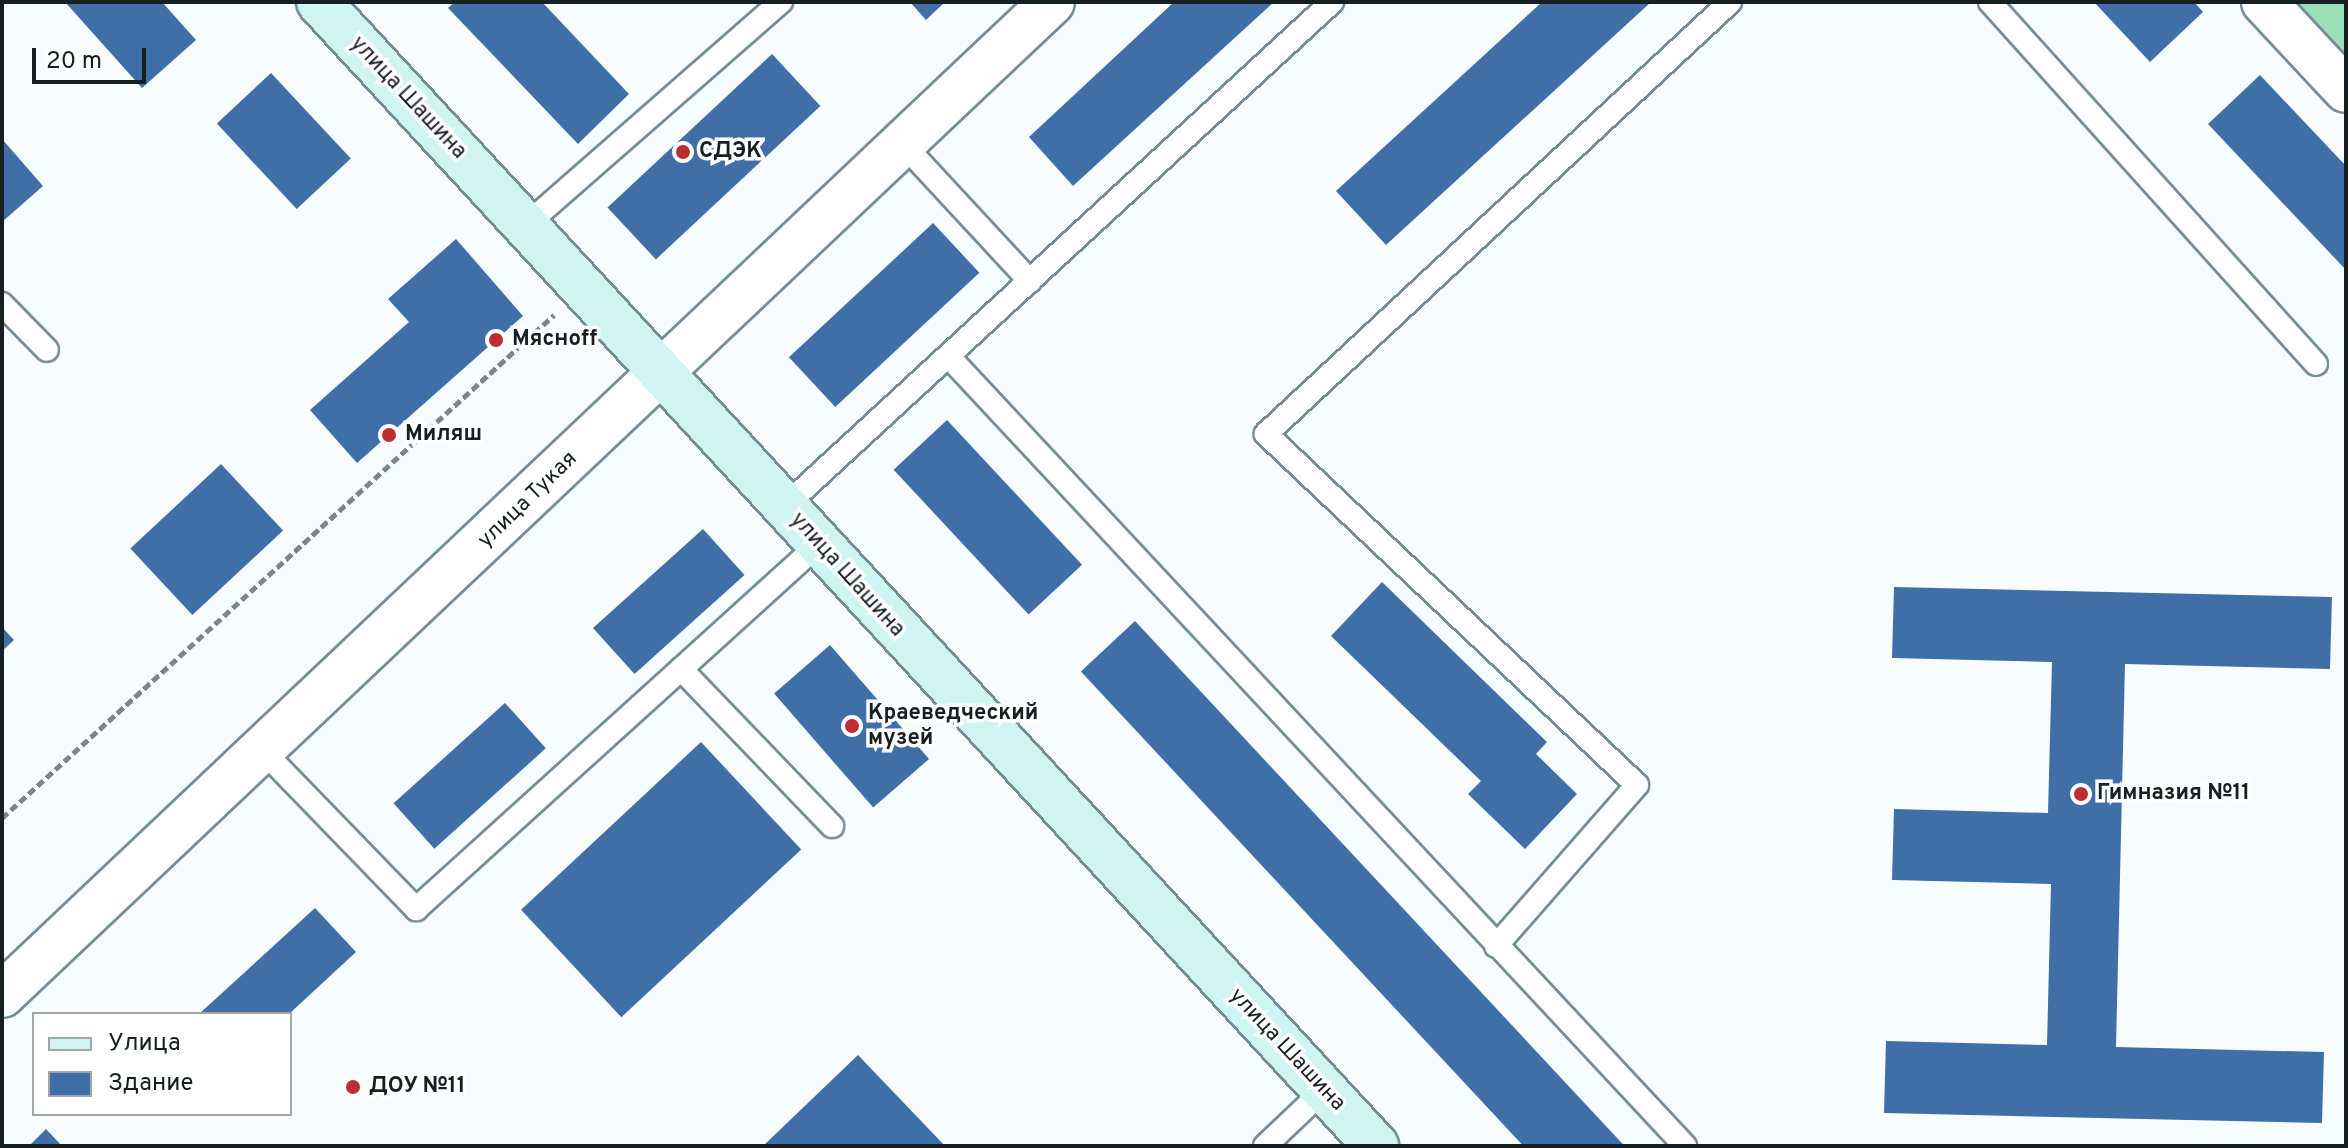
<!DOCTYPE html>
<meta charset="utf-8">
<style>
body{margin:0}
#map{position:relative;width:2348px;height:1148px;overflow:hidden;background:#f7fdff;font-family:Overpass,sans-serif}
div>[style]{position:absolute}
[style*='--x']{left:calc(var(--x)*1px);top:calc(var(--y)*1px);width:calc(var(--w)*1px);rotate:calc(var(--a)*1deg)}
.green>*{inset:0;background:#9ae1b8}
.building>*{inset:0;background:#406ea7;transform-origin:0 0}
.path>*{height:5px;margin-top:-2.5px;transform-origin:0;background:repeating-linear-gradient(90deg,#7d8587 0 8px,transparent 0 12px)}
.roads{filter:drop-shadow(2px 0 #748d97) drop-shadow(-2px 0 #748d97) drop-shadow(0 2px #748d97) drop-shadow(0 -2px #748d97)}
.service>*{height:22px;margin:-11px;padding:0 11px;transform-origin:11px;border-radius:11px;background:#fff}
.minor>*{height:44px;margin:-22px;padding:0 22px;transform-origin:22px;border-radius:22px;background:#fff}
.tertiary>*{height:44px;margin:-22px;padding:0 22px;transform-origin:22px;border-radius:22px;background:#fff}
.secondary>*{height:44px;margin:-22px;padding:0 22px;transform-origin:22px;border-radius:22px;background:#d0f4f2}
.dots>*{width:22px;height:22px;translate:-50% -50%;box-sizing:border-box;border:4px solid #fff;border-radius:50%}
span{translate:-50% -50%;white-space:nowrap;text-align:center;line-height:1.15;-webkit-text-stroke:7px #fff;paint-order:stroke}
.street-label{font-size:22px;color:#162023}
.poi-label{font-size:22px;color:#162023;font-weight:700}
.left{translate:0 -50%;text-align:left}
.frame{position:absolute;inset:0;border:4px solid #162023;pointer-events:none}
.legend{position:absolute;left:32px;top:1012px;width:260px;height:104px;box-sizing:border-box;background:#fff;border:2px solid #a2a6a7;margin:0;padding:10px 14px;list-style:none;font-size:24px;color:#162023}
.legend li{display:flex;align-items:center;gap:16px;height:40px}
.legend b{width:40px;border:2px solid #a2a6a7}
.scale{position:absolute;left:32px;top:48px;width:114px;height:36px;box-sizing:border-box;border:4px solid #162023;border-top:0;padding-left:10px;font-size:24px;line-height:28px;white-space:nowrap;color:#162023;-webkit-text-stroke:6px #fff;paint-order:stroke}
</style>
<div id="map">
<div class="green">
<i style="clip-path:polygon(2275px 2px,2346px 2px,2346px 79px)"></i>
</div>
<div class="building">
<i style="clip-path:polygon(65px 2px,162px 2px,196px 40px,142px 88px)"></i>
<i style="clip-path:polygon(455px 2px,542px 2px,629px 94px,578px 144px,448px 8px)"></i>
<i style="clip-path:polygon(910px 2px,945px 2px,926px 20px)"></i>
<i style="clip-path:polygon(1174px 2px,1274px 2px,1073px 186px,1029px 137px)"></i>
<i style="clip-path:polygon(1542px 2px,1651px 2px,1386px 245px,1336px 191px)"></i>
<i style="clip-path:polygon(2094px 2px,2194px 2px,2203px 12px,2150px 62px)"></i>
<i style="left:772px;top:54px;width:71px;height:225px;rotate:47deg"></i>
<i style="left:271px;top:73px;width:117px;height:74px;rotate:47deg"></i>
<i style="clip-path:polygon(2260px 75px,2346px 166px,2346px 270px,2208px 124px)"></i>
<i style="clip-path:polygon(2px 139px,43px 186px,2px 222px)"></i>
<i style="left:933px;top:223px;width:68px;height:197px;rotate:47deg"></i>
<i style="clip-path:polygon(456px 239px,523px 316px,357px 463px,310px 410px,409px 322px,388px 299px)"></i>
<i style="left:947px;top:420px;width:198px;height:73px;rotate:47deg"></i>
<i style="left:221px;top:464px;width:91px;height:124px;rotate:47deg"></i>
<i style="left:703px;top:529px;width:62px;height:148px;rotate:48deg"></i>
<i style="clip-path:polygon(1382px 582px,1547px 742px,1536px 754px,1577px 794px,1525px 849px,1468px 794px,1481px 781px,1331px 636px)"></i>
<i style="clip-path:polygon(1894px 587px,2332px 597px,2330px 669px,2125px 664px,2116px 1047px,2324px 1052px,2322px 1123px,1884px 1113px,1886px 1041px,2047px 1045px,2051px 884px,1892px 880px,1894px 809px,2048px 813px,2052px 662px,1892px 658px)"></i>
<i style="left:1135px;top:621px;width:724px;height:74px;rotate:47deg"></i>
<i style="clip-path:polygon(2px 627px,14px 640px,2px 651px)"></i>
<i style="left:830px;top:645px;width:151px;height:74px;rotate:49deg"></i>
<i style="left:505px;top:703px;width:61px;height:150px;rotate:48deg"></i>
<i style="left:701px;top:742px;width:147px;height:246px;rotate:47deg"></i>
<i style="clip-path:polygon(315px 908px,356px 952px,289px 1014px,199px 1014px)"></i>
<i style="clip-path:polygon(858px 1055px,945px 1146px,763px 1146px)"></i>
<i style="clip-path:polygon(46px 1129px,62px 1146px,29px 1146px)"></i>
</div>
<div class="path">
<i style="--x:2;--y:818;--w:747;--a:-42.34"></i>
</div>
<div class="roads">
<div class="service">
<i style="--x:1990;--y:2;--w:487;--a:48"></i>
<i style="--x:903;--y:144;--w:187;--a:47.2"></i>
<i style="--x:526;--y:225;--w:339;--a:-41.2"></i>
<i style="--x:2;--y:304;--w:64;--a:45.6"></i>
<i style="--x:950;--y:358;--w:1078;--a:46.99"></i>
<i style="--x:785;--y:506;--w:744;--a:-42.66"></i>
<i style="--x:681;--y:669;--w:218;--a:46.1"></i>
<i style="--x:264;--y:752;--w:219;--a:45.9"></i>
<i style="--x:416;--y:909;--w:542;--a:-42.16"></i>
<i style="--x:1496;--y:946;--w:214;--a:-48.8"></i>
<i style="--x:1637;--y:785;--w:511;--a:-136.59"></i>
<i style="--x:1266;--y:434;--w:634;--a:-42.95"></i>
<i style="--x:1265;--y:1146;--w:81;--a:-43.5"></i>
</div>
<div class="minor">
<i style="--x:2;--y:995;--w:1445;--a:-43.4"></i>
</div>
<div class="tertiary">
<i style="--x:2264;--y:2;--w:120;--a:47"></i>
</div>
<div class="secondary">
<i style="--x:319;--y:2;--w:1558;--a:47.26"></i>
</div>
</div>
<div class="dots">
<i style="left:683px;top:152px;background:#bd2d34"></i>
<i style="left:496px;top:340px;background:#bd2d34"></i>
<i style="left:389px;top:435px;background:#bd2d34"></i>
<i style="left:852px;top:726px;background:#bd2d34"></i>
<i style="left:2081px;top:794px;background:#bd2d34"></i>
<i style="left:353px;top:1087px;background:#bd2d34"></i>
</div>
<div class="street-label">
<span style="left:408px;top:98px;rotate:47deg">улица Шашина</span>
<span style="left:528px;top:500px;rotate:-44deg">улица Тукая</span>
<span style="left:847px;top:575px;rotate:48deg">улица Шашина</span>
<span style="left:1287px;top:1050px;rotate:47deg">улица Шашина</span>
</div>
<div class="poi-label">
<span class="left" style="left:699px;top:152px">СДЭК</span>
<span class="left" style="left:512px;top:340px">Мясноff</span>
<span class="left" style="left:405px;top:435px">Миляш</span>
<span class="left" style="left:868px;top:726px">Краеведческий<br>музей</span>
<span class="left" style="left:2097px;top:794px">Гимназия №11</span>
<span class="left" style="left:369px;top:1087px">ДОУ №11</span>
</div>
<div class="frame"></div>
<ul class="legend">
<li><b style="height:10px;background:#d0f4f2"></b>Улица</li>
<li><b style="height:22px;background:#406ea7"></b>Здание</li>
</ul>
<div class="scale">20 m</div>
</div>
